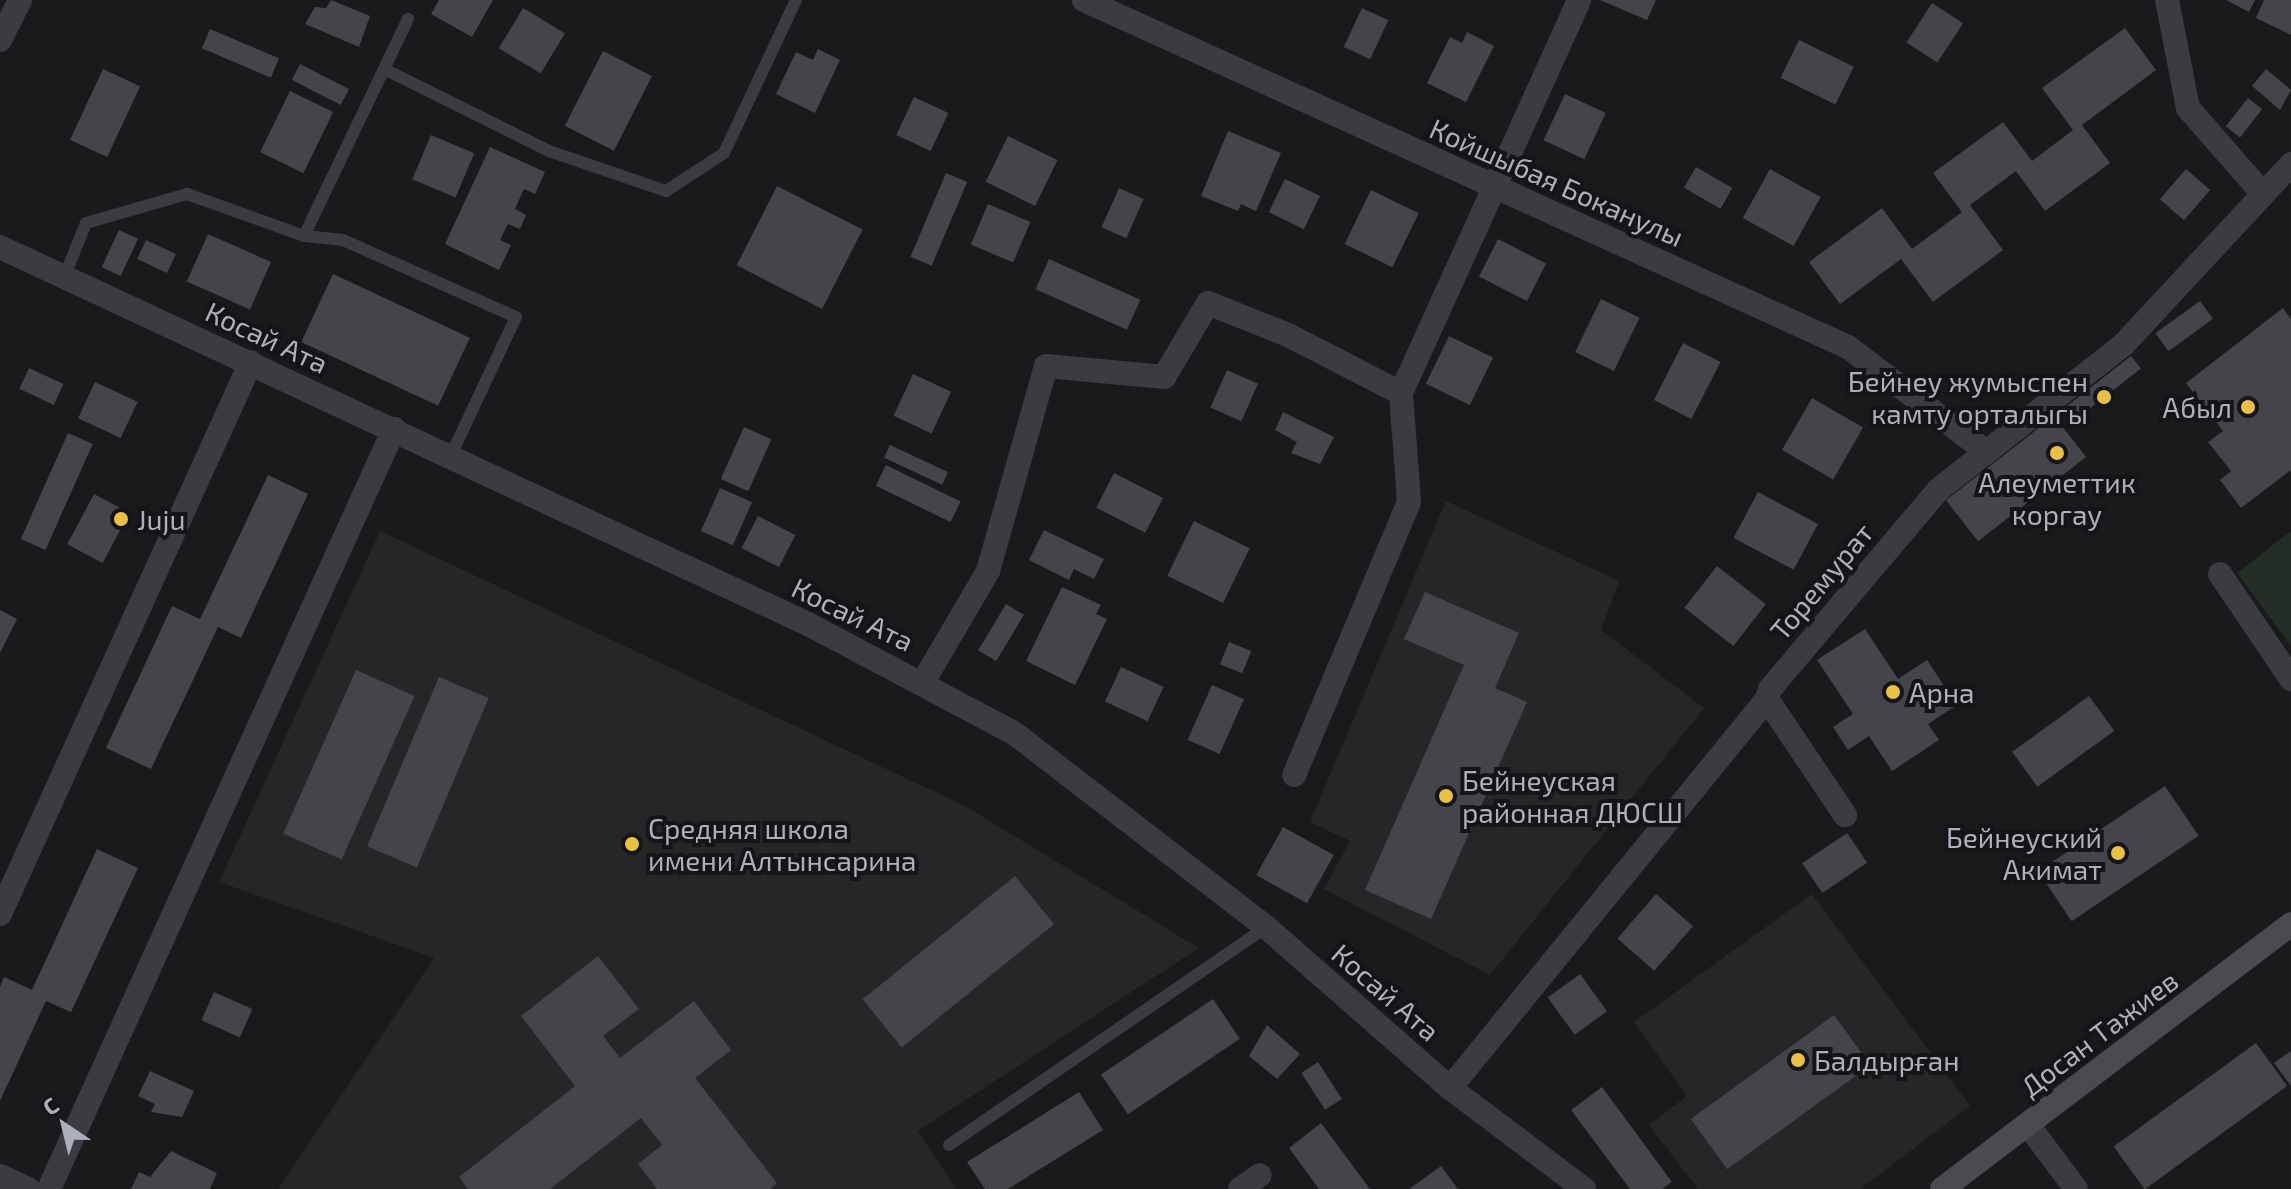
<!DOCTYPE html>
<meta charset="utf-8">
<style>
body{margin:0}
#map{position:relative;width:2291px;height:1189px;overflow:hidden;background:#1a1a1c;font-family:"Exo 2",sans-serif}
div>[style]{position:absolute}
[style*='--x']{left:calc(var(--x)*1px);top:calc(var(--y)*1px);width:calc(var(--w)*1px);rotate:calc(var(--a)*1deg)}
.built>*{inset:0;background:#262629}
.green>*{inset:0;background:#242c26}
.building>*{inset:0;background:#454549;transform-origin:0 0}
.lane>*{height:12px;margin:-6px;padding:0 6px;transform-origin:6px;border-radius:6px;background:#3b3c41}
.street>*{height:24px;margin:-12px;padding:0 12px;transform-origin:12px;border-radius:12px;background:#3b3c41}
.secondary>*{height:24px;margin:-12px;padding:0 12px;transform-origin:12px;border-radius:12px;background:#494b51}
.dots>*{width:22px;height:22px;translate:-50% -50%;box-sizing:border-box;border:4px solid #151517;border-radius:50%}
span{translate:-50% -50%;white-space:nowrap;text-align:center;line-height:1.15;-webkit-text-stroke:8px #151517;paint-order:stroke}
.street-label{font-size:28px;color:#adb0bb}
.poi-label{font-size:28px;color:#adb0bb}
.right{translate:-100% -50%;text-align:right}
.left{translate:0 -50%;text-align:left}
.north{position:absolute;left:24px;top:1085px;width:80px;height:80px;-webkit-text-stroke:6px #151517;paint-order:stroke;rotate:325deg;font-size:22px;font-weight:700;line-height:32px;text-align:center;color:#adb0bb}
.north::after{content:'';display:block;margin:auto;width:28px;height:36px;background:#adb0bb;clip-path:polygon(50% 0,100% 100%,50% 72%,0 100%)}
</style>
<div id="map">
<div class="built">
<i style="clip-path:polygon(1446px 501px,1619px 581px,1601px 630px,1704px 708px,1490px 975px,1324px 889px,1350px 841px,1310px 822px)"></i>
<i style="clip-path:polygon(380px 531px,965px 806px,1199px 948px,918px 1131px,956px 1189px,278px 1189px,434px 958px,219px 882px)"></i>
<i style="clip-path:polygon(1812px 894px,1970px 1106px,1860px 1189px,1698px 1189px,1649px 1125px,1687px 1096px,1634px 1022px)"></i>
</div>
<div class="green">
<i style="clip-path:polygon(2291px 531px,2291px 646px,2237px 573px)"></i>
</div>
<div class="building">
<i style="clip-path:polygon(331px 0,370px 16px,359px 47px,305px 24px,315px 7px,326px 8px)"></i>
<i style="clip-path:polygon(439px 0,493px 0,472px 37px,431px 14px)"></i>
<i style="clip-path:polygon(1600px 0,1656px 0,1647px 20px)"></i>
<i style="clip-path:polygon(2226px 0,2255px 0,2249px 12px)"></i>
<i style="clip-path:polygon(2264px 0,2291px 0,2291px 35px,2256px 18px)"></i>
<i style="left:1932px;top:3px;width:37px;height:47px;rotate:33deg"></i>
<i style="left:523px;top:8px;width:49px;height:47px;rotate:31deg"></i>
<i style="left:1362px;top:8px;width:29px;height:43px;rotate:25deg"></i>
<i style="clip-path:polygon(2125px 28px,2156px 70px,2082px 125px,2110px 163px,2045px 211px,2016px 171px,1970px 205px,2003px 250px,1933px 302px,1901px 259px,1840px 304px,1809px 262px,1882px 208px,1912px 249px,1962px 212px,1933px 173px,2003px 122px,2032px 161px,2073px 130px,2042px 88px)"></i>
<i style="left:210px;top:29px;width:75px;height:21px;rotate:23deg"></i>
<i style="clip-path:polygon(1467px 32px,1494px 46px,1466px 102px,1427px 83px,1450px 37px,1462px 43px)"></i>
<i style="left:1799px;top:40px;width:61px;height:42px;rotate:26deg"></i>
<i style="clip-path:polygon(818px 49px,840px 60px,815px 113px,776px 94px,796px 52px,813px 60px)"></i>
<i style="left:603px;top:51px;width:55px;height:84px;rotate:27deg"></i>
<i style="left:300px;top:64px;width:55px;height:18px;rotate:27deg"></i>
<i style="left:103px;top:69px;width:41px;height:78px;rotate:25deg"></i>
<i style="clip-path:polygon(2266px 69px,2291px 90px,2280px 110px,2252px 86px)"></i>
<i style="left:290px;top:91px;width:48px;height:68px;rotate:26deg"></i>
<i style="left:1565px;top:94px;width:45px;height:51px;rotate:25deg"></i>
<i style="left:914px;top:97px;width:38px;height:42px;rotate:25deg"></i>
<i style="left:2248px;top:98px;width:18px;height:36px;rotate:38deg"></i>
<i style="clip-path:polygon(1228px 131px,1281px 153px,1256px 211px,1241px 204px,1238px 211px,1201px 196px)"></i>
<i style="left:431px;top:135px;width:47px;height:48px;rotate:23deg"></i>
<i style="left:1008px;top:136px;width:55px;height:51px;rotate:26deg"></i>
<i style="clip-path:polygon(490px 147px,545px 172px,535px 194px,524px 189px,515px 209px,526px 215px,520px 229px,508px 224px,500px 240px,511px 245px,499px 270px,445px 244px)"></i>
<i style="left:1696px;top:167px;width:42px;height:24px;rotate:30deg"></i>
<i style="left:1770px;top:169px;width:58px;height:56px;rotate:29deg"></i>
<i style="left:2186px;top:169px;width:32px;height:40px;rotate:41deg"></i>
<i style="left:946px;top:173px;width:23px;height:91px;rotate:23deg"></i>
<i style="left:1285px;top:179px;width:39px;height:37px;rotate:26deg"></i>
<i style="left:777px;top:186px;width:96px;height:89px;rotate:27deg"></i>
<i style="left:1119px;top:188px;width:27px;height:43px;rotate:24deg"></i>
<i style="left:1371px;top:190px;width:53px;height:60px;rotate:26deg"></i>
<i style="left:988px;top:204px;width:46px;height:44px;rotate:23deg"></i>
<i style="left:119px;top:230px;width:21px;height:41px;rotate:25deg"></i>
<i style="left:208px;top:234px;width:69px;height:52px;rotate:24deg"></i>
<i style="left:1498px;top:239px;width:54px;height:42px;rotate:27deg"></i>
<i style="left:146px;top:240px;width:33px;height:21px;rotate:25deg"></i>
<i style="left:1049px;top:259px;width:100px;height:33px;rotate:24deg"></i>
<i style="left:333px;top:274px;width:151px;height:75px;rotate:25deg"></i>
<i style="left:1601px;top:299px;width:43px;height:59px;rotate:26deg"></i>
<i style="left:2200px;top:301px;width:22px;height:55px;rotate:54deg"></i>
<i style="clip-path:polygon(2283px 308px,2291px 319px,2291px 470px,2241px 508px,2220px 480px,2231px 471px,2208px 442px,2223px 431px,2186px 383px)"></i>
<i style="left:1449px;top:336px;width:49px;height:53px;rotate:26deg"></i>
<i style="left:1683px;top:343px;width:42px;height:64px;rotate:27deg"></i>
<i style="left:2131px;top:356px;width:16px;height:86px;rotate:52deg"></i>
<i style="left:29px;top:368px;width:38px;height:23px;rotate:25deg"></i>
<i style="left:1227px;top:370px;width:34px;height:41px;rotate:24deg"></i>
<i style="left:913px;top:374px;width:42px;height:46px;rotate:25deg"></i>
<i style="left:95px;top:382px;width:47px;height:40px;rotate:25deg"></i>
<i style="left:1812px;top:398px;width:59px;height:60px;rotate:30deg"></i>
<i style="clip-path:polygon(1283px 412px,1334px 437px,1320px 464px,1291px 453px,1297px 442px,1275px 430px)"></i>
<i style="left:2054px;top:416px;width:52px;height:137px;rotate:52deg"></i>
<i style="left:744px;top:427px;width:30px;height:57px;rotate:24deg"></i>
<i style="left:68px;top:433px;width:27px;height:116px;rotate:24deg"></i>
<i style="left:890px;top:445px;width:64px;height:14px;rotate:25deg"></i>
<i style="left:886px;top:465px;width:83px;height:23px;rotate:26deg"></i>
<i style="left:1114px;top:473px;width:55px;height:39px;rotate:27deg"></i>
<i style="clip-path:polygon(268px 475px,308px 494px,241px 638px,218px 627px,151px 769px,106px 748px,172px 606px,200px 619px)"></i>
<i style="left:720px;top:488px;width:35px;height:47px;rotate:24deg"></i>
<i style="left:1758px;top:492px;width:68px;height:52px;rotate:28deg"></i>
<i style="left:94px;top:494px;width:40px;height:57px;rotate:28deg"></i>
<i style="left:758px;top:516px;width:42px;height:36px;rotate:27deg"></i>
<i style="left:1194px;top:521px;width:62px;height:61px;rotate:26deg"></i>
<i style="clip-path:polygon(1044px 530px,1104px 559px,1094px 579px,1074px 569px,1069px 580px,1029px 560px)"></i>
<i style="left:1717px;top:566px;width:62px;height:53px;rotate:38deg"></i>
<i style="clip-path:polygon(1062px 587px,1101px 605px,1096px 614px,1107px 619px,1075px 685px,1026px 661px)"></i>
<i style="clip-path:polygon(1425px 592px,1519px 633px,1495px 688px,1527px 702px,1431px 919px,1365px 890px,1464px 665px,1404px 639px)"></i>
<i style="left:1006px;top:604px;width:21px;height:54px;rotate:31deg"></i>
<i style="clip-path:polygon(0 610px,17px 619px,0 653px)"></i>
<i style="clip-path:polygon(1865px 629px,1898px 679px,1927px 660px,1957px 705px,1928px 724px,1939px 740px,1892px 771px,1869px 736px,1848px 750px,1833px 727px,1853px 714px,1817px 660px)"></i>
<i style="left:1229px;top:642px;width:24px;height:24px;rotate:22deg"></i>
<i style="left:1121px;top:667px;width:47px;height:38px;rotate:25deg"></i>
<i style="left:356px;top:670px;width:64px;height:179px;rotate:24deg"></i>
<i style="left:439px;top:677px;width:54px;height:184px;rotate:23deg"></i>
<i style="left:1212px;top:685px;width:35px;height:60px;rotate:24deg"></i>
<i style="left:2089px;top:696px;width:43px;height:95px;rotate:54deg"></i>
<i style="left:2165px;top:786px;width:60px;height:153px;rotate:56deg"></i>
<i style="left:1283px;top:827px;width:58px;height:55px;rotate:29deg"></i>
<i style="left:1847px;top:833px;width:36px;height:54px;rotate:56deg"></i>
<i style="clip-path:polygon(97px 849px,138px 868px,71px 1012px,46px 1001px,0 1101px,0 987px,4px 977px,32px 990px)"></i>
<i style="left:1015px;top:876px;width:62px;height:196px;rotate:51deg"></i>
<i style="left:1656px;top:894px;width:49px;height:59px;rotate:41deg"></i>
<i style="clip-path:polygon(598px 956px,639px 1009px,603px 1036px,620px 1058px,694px 1001px,731px 1050px,695px 1078px,777px 1183px,770px 1189px,657px 1189px,638px 1164px,662px 1145px,641px 1118px,550px 1189px,468px 1189px,459px 1177px,575px 1086px,521px 1016px)"></i>
<i style="left:1580px;top:974px;width:46px;height:40px;rotate:54deg"></i>
<i style="left:214px;top:992px;width:42px;height:31px;rotate:24deg"></i>
<i style="left:1213px;top:999px;width:48px;height:135px;rotate:56deg"></i>
<i style="left:1834px;top:1015px;width:62px;height:177px;rotate:54deg"></i>
<i style="clip-path:polygon(1267px 1025px,1300px 1054px,1277px 1079px,1249px 1056px)"></i>
<i style="left:2256px;top:1043px;width:53px;height:176px;rotate:54deg"></i>
<i style="clip-path:polygon(2291px 1051px,2291px 1086px,2274px 1063px)"></i>
<i style="left:1318px;top:1062px;width:44px;height:20px;rotate:57deg"></i>
<i style="clip-path:polygon(150px 1071px,194px 1091px,182px 1117px,151px 1112px,155px 1104px,138px 1096px)"></i>
<i style="clip-path:polygon(1602px 1087px,1672px 1182px,1662px 1189px,1630px 1189px,1571px 1110px)"></i>
<i style="clip-path:polygon(1079px 1092px,1103px 1130px,1008px 1189px,985px 1189px,967px 1162px)"></i>
<i style="clip-path:polygon(1321px 1123px,1370px 1189px,1319px 1189px,1289px 1148px)"></i>
<i style="clip-path:polygon(171px 1151px,217px 1173px,210px 1189px,131px 1189px,139px 1172px,150px 1177px)"></i>
<i style="clip-path:polygon(1441px 1166px,1458px 1189px,1409px 1189px)"></i>
</div>
<div class="lane">
<i style="--x:384;--y:69;--w:184;--a:26.4"></i>
<i style="--x:549;--y:151;--w:124;--a:18.9"></i>
<i style="--x:666;--y:191;--w:69;--a:-33.2"></i>
<i style="--x:724;--y:153;--w:169;--a:-64.8"></i>
<i style="--x:304;--y:236;--w:241;--a:-64.4"></i>
<i style="--x:65;--y:275;--w:56;--a:-68"></i>
<i style="--x:86;--y:223;--w:105;--a:-16"></i>
<i style="--x:187;--y:194;--w:124;--a:19.7"></i>
<i style="--x:304;--y:236;--w:39;--a:6"></i>
<i style="--x:343;--y:240;--w:189;--a:24"></i>
<i style="--x:516;--y:317;--w:153;--a:115.2"></i>
<i style="--x:949;--y:1145;--w:385;--a:-34.5"></i>
</div>
<div class="street">
<i style="--x:1084;--y:0;--w:839;--a:24.43"></i>
<i style="--x:1848;--y:347;--w:174;--a:37.1"></i>
<i style="--x:2167;--y:0;--w:110;--a:79"></i>
<i style="--x:2188;--y:108;--w:114;--a:48.9"></i>
<i style="--x:0;--y:40;--w:45;--a:-63.4"></i>
<i style="--x:0;--y:247;--w:892;--a:25.01"></i>
<i style="--x:808;--y:624;--w:233;--a:27.9"></i>
<i style="--x:1014;--y:733;--w:318;--a:37.6"></i>
<i style="--x:1266;--y:927;--w:244;--a:41.2"></i>
<i style="--x:1450;--y:1088;--w:168;--a:37"></i>
<i style="--x:1401;--y:393;--w:431;--a:-65.6"></i>
<i style="--x:2220;--y:574;--w:127;--a:55.9"></i>
<i style="--x:923;--y:682;--w:129;--a:-59.6"></i>
<i style="--x:988;--y:571;--w:213;--a:-74.2"></i>
<i style="--x:1046;--y:366;--w:119;--a:5.3"></i>
<i style="--x:1164;--y:377;--w:86;--a:-59.3"></i>
<i style="--x:1208;--y:303;--w:86;--a:21.8"></i>
<i style="--x:1288;--y:335;--w:127;--a:27.2"></i>
<i style="--x:1401;--y:393;--w:109;--a:85.8"></i>
<i style="--x:1409;--y:502;--w:296;--a:112.8"></i>
<i style="--x:1767;--y:699;--w:140;--a:56.1"></i>
<i style="--x:0;--y:914;--w:606;--a:-65.55"></i>
<i style="--x:1450;--y:1088;--w:502;--a:-50.82"></i>
<i style="--x:1767;--y:699;--w:10;--a:-73"></i>
<i style="--x:1770;--y:689;--w:260;--a:-49.8"></i>
<i style="--x:1938;--y:490;--w:236;--a:-38.1"></i>
<i style="--x:2124;--y:344;--w:246;--a:-47.1"></i>
<i style="--x:2028;--y:1125;--w:80;--a:53.1"></i>
<i style="--x:0;--y:1176;--w:31;--a:25"></i>
<i style="--x:49;--y:1189;--w:835;--a:-65.58"></i>
<i style="--x:1240;--y:1189;--w:24;--a:-35"></i>
</div>
<div class="secondary">
<i style="--x:1942;--y:1189;--w:438;--a:-37.2"></i>
</div>
<div class="dots">
<i style="left:2104px;top:397px;background:#eac044"></i>
<i style="left:2248px;top:407px;background:#eac044"></i>
<i style="left:2057px;top:453px;background:#eac044"></i>
<i style="left:121px;top:519px;background:#eac044"></i>
<i style="left:1893px;top:692px;background:#eac044"></i>
<i style="left:1446px;top:796px;background:#eac044"></i>
<i style="left:632px;top:844px;background:#eac044"></i>
<i style="left:2118px;top:853px;background:#eac044"></i>
<i style="left:1798px;top:1060px;background:#eac044"></i>
</div>
<div class="street-label">
<span style="left:1557px;top:182px;rotate:24deg">Койшыбая Боканулы</span>
<span style="left:267px;top:337px;rotate:25deg">Косай Ата</span>
<span style="left:1821px;top:581px;rotate:-50deg">Торемурат</span>
<span style="left:853px;top:614px;rotate:26deg">Косай Ата</span>
<span style="left:1386px;top:992px;rotate:41deg">Косай Ата</span>
<span style="left:2099px;top:1033px;rotate:-37deg">Досан Тажиев</span>
</div>
<div class="poi-label">
<span class="right" style="left:2088px;top:397px">Бейнеу жумыспен<br>камту орталыгы</span>
<span class="right" style="left:2232px;top:407px">Абыл</span>
<span style="left:2057px;top:498px">Алеуметтик<br>коргау</span>
<span class="left" style="left:137px;top:519px">Juju</span>
<span class="left" style="left:1909px;top:692px">Арна</span>
<span class="left" style="left:1462px;top:796px">Бейнеуская<br>районная ДЮСШ</span>
<span class="left" style="left:648px;top:844px">Средняя школа<br>имени Алтынсарина</span>
<span class="right" style="left:2102px;top:853px">Бейнеуский<br>Акимат</span>
<span class="left" style="left:1814px;top:1060px">Балдырған</span>
</div>
<div class="north">С</div>
</div>
